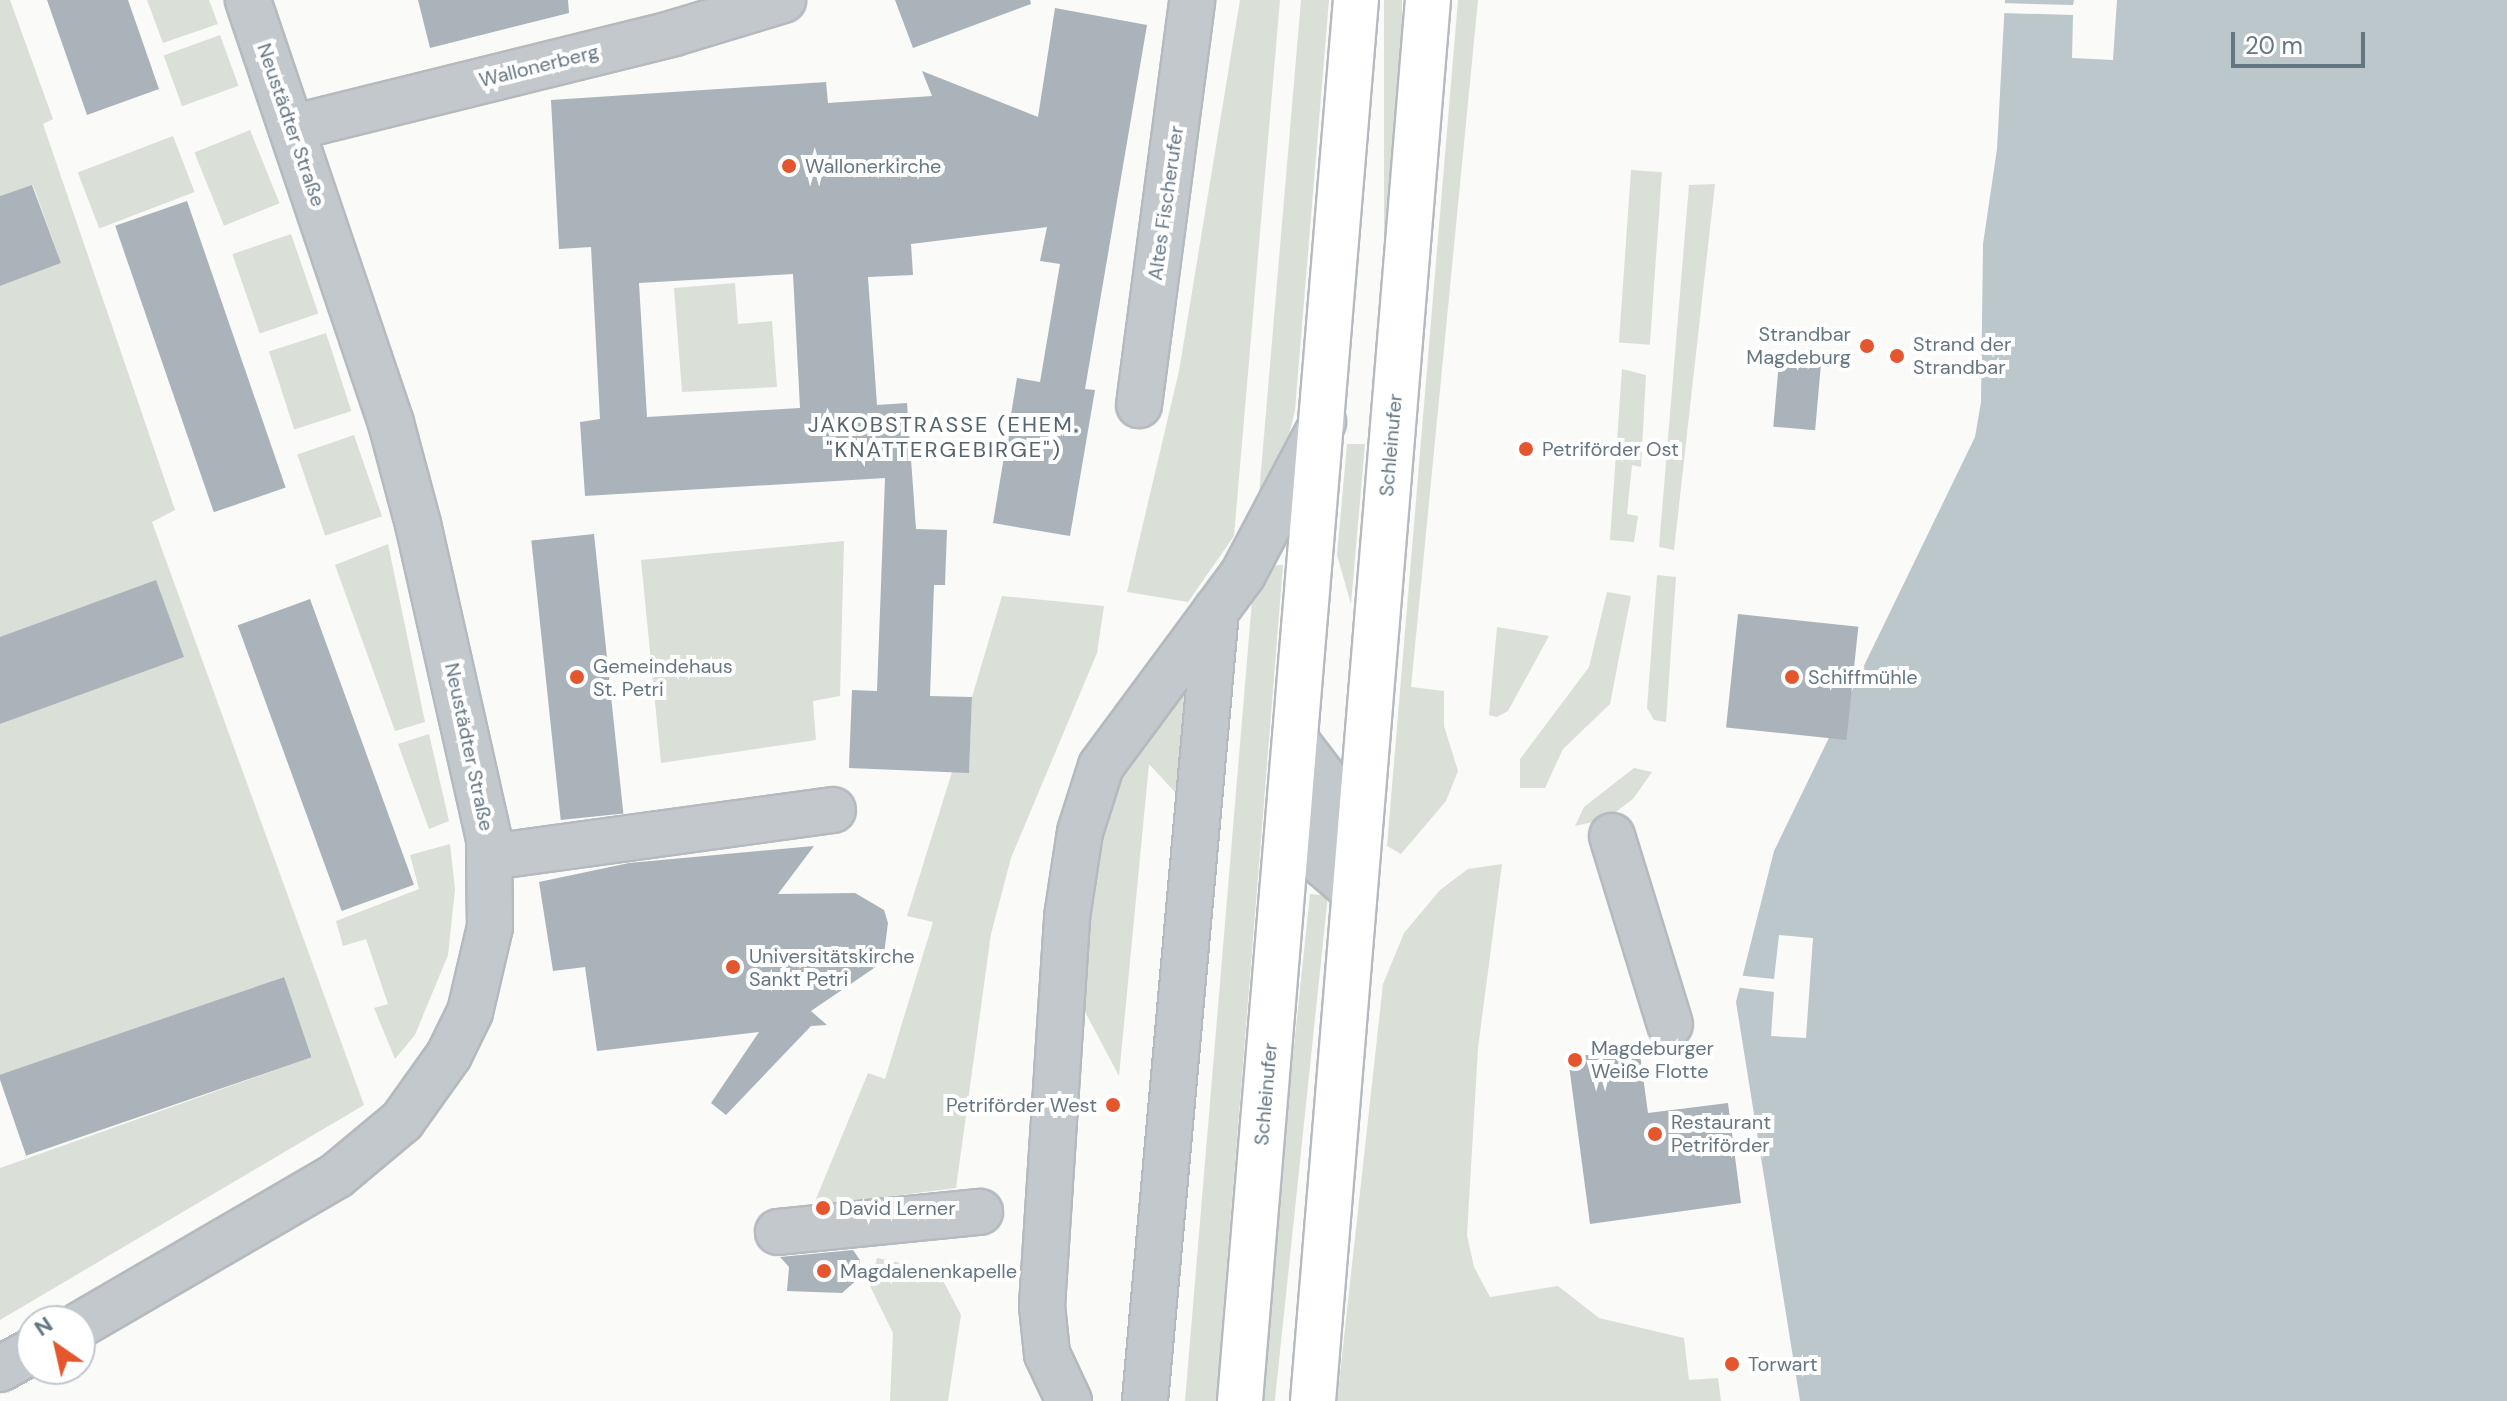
<!DOCTYPE html>
<meta charset="utf-8">
<style>
body{margin:0}
#map{position:relative;width:2507px;height:1401px;overflow:hidden;background:#fafaf8;font-family:"DM Sans",sans-serif}
div>[style]{position:absolute}
[style*='--x']{left:calc(var(--x)*1px);top:calc(var(--y)*1px);width:calc(var(--w)*1px);rotate:calc(var(--a)*1deg)}
.green>*{inset:0;background:#dadfd7;transform-origin:0 0}
.water>*{inset:0;background:#bbc7cb}
.pier>*{inset:0;background:#fafaf8}
.building>*{inset:0;background:#aab3b9;transform-origin:0 0}
.roads{filter:drop-shadow(2px 0 #b5babe) drop-shadow(-2px 0 #b5babe) drop-shadow(0 2px #b5babe) drop-shadow(0 -2px #b5babe)}
.minor>*{height:44px;margin:-22px;padding:0 22px;transform-origin:22px;border-radius:22px;background:#c3c8cc}
.major>*{height:44px;margin:-22px;padding:0 22px;transform-origin:22px;border-radius:22px;background:#fff}
.dots>*{width:22px;height:22px;translate:-50% -50%;box-sizing:border-box;border:4px solid #fff;border-radius:50%}
span{translate:-50% -50%;white-space:nowrap;text-align:center;line-height:1.15;-webkit-text-stroke:8px #fff;paint-order:stroke}
.street-label{font-size:20px;color:#657683}
.poi-label{font-size:20px;color:#657683}
.left{translate:0 -50%;text-align:left}
.right{translate:-100% -50%;text-align:right}
.neighbourhood-label{font-size:22px;color:#57646e;letter-spacing:2px}
.north{position:absolute;left:16px;top:1305px;width:80px;height:80px;box-sizing:border-box;background:#fff;border:2px solid #c1c8cd;border-radius:50%;rotate:326deg;font-size:22px;font-weight:700;line-height:32px;text-align:center;color:#657683}
.north::after{content:'';display:block;margin:auto;width:28px;height:36px;background:#e4572e;clip-path:polygon(50% 0,100% 100%,50% 72%,0 100%)}
.scale{position:absolute;left:2231px;top:32px;width:134px;height:36px;box-sizing:border-box;border:4px solid #657683;border-top:0;padding-left:10px;font-size:24px;line-height:28px;white-space:nowrap;color:#657683;-webkit-text-stroke:6px #fff;paint-order:stroke}
</style>
<div id="map">
<div class="green">
<i style="clip-path:polygon(0 0,10px 0,53px 119px,43px 124px,175px 510px,152px 522px,364px 1105px,0 1320px,0 1168px,312px 1057px,283px 977px,0 1079px,0 724px,184px 656px,0 637px,0 286px,61px 263px,33px 185px,0 196px)"></i>
<i style="clip-path:polygon(147px 0,209px 0,218px 24px,163px 43px)"></i>
<i style="clip-path:polygon(1240px 0,1280px 0,1234px 536px,1188px 602px,1127px 592px,1179px 371px)"></i>
<i style="clip-path:polygon(1301px 0,1329px 0,1295px 410px,1284px 457px,1257px 518px)"></i>
<i style="left:1384px;top:0;width:18px;height:391px"></i>
<i style="clip-path:polygon(1458px 0,1478px 0,1411px 687px,1444px 691px,1444px 726px,1458px 771px,1446px 801px,1401px 854px,1387px 846px)"></i>
<i style="left:220px;top:35px;width:54px;height:60px;rotate:70deg"></i>
<i style="left:250px;top:130px;width:79px;height:60px;rotate:68deg"></i>
<i style="left:173px;top:136px;width:60px;height:102px;rotate:69deg"></i>
<i style="left:1631px;top:170px;width:31px;height:173px;rotate:4deg"></i>
<i style="clip-path:polygon(1715px 184px,1674px 550px,1659px 547px,1689px 185px)"></i>
<i style="left:291px;top:234px;width:84px;height:62px;rotate:71deg"></i>
<i style="clip-path:polygon(735px 283px,738px 324px,772px 321px,777px 387px,682px 392px,674px 288px)"></i>
<i style="left:326px;top:333px;width:82px;height:60px;rotate:72deg"></i>
<i style="clip-path:polygon(1622px 369px,1646px 375px,1641px 467px,1632px 465px,1627px 514px,1638px 516px,1634px 542px,1610px 540px)"></i>
<i style="left:354px;top:435px;width:86px;height:60px;rotate:71deg"></i>
<i style="clip-path:polygon(1347px 444px,1365px 444px,1351px 604px,1337px 555px)"></i>
<i style="clip-path:polygon(844px 541px,840px 696px,813px 701px,816px 740px,661px 763px,641px 560px)"></i>
<i style="clip-path:polygon(388px 544px,425px 722px,395px 731px,335px 565px)"></i>
<i style="clip-path:polygon(1283px 565px,1216px 1401px,1185px 1401px,1253px 589px,1265px 566px)"></i>
<i style="clip-path:polygon(1657px 575px,1676px 577px,1666px 722px,1654px 720px,1647px 708px)"></i>
<i style="clip-path:polygon(1607px 592px,1631px 596px,1610px 704px,1563px 749px,1545px 788px,1520px 788px,1520px 759px,1589px 667px)"></i>
<i style="clip-path:polygon(1002px 596px,1104px 606px,1097px 653px,1011px 858px,991px 934px,956px 1188px,813px 1206px,868px 1073px,885px 1079px,933px 922px,907px 916px,952px 772px,969px 772px,972px 697px)"></i>
<i style="clip-path:polygon(1497px 627px,1549px 636px,1508px 711px,1497px 717px,1489px 715px)"></i>
<i style="clip-path:polygon(1177px 692px,1191px 696px,1184px 802px,1149px 764px,1119px 1076px,1082px 1006px,1093px 842px,1128px 764px)"></i>
<i style="clip-path:polygon(429px 734px,449px 821px,429px 829px,398px 744px)"></i>
<i style="clip-path:polygon(1634px 768px,1652px 772px,1633px 799px,1606px 819px,1575px 826px,1584px 807px)"></i>
<i style="clip-path:polygon(450px 844px,455px 889px,448px 955px,415px 1035px,395px 1059px,374px 1008px,388px 1004px,366px 939px,343px 946px,336px 921px,419px 889px,410px 855px)"></i>
<i style="clip-path:polygon(1502px 864px,1478px 1048px,1467px 1235px,1474px 1267px,1490px 1297px,1558px 1286px,1599px 1318px,1684px 1338px,1689px 1380px,1718px 1378px,1721px 1401px,1337px 1401px,1383px 984px,1404px 933px,1440px 890px,1468px 869px)"></i>
<i style="left:1310px;top:894px;width:18px;height:509px;rotate:6deg"></i>
<i style="clip-path:polygon(877px 1258px,938px 1271px,961px 1315px,948px 1401px,890px 1401px,893px 1333px,870px 1286px)"></i>
</div>
<div class="water">
<i style="clip-path:polygon(2005px 0,2507px 0,2507px 1401px,1800px 1401px,1736px 1002px,1774px 851px,1975px 437px,1981px 402px,1983px 244px,1997px 149px)"></i>
</div>
<div class="pier">
<i style="clip-path:polygon(2074px 0,2117px 0,2113px 60px,2072px 58px,2073px 15px,2001px 13px,2000px 3px,2073px 5px)"></i>
<i style="clip-path:polygon(1779px 935px,1813px 938px,1806px 1038px,1771px 1036px,1774px 992px,1734px 987px,1736px 975px,1774px 979px)"></i>
</div>
<div class="building">
<i style="clip-path:polygon(47px 0,128px 0,159px 89px,87px 115px)"></i>
<i style="clip-path:polygon(418px 0,568px 0,569px 13px,430px 48px)"></i>
<i style="clip-path:polygon(895px 0,1030px 0,1031px 4px,913px 48px)"></i>
<i style="clip-path:polygon(evenodd,1055px 8px,1147px 25px,1085px 389px,1095px 390px,1070px 536px,993px 523px,1017px 378px,1040px 382px,1060px 264px,1040px 261px,1047px 227px,911px 244px,913px 275px,868px 277px,877px 405px,907px 403px,916px 529px,947px 530px,945px 585px,934px 585px,930px 696px,972px 697px,969px 773px,849px 768px,852px 690px,877px 691px,885px 478px,585px 496px,580px 422px,600px 419px,591px 247px,559px 249px,551px 100px,826px 82px,828px 103px,932px 96px,922px 71px,1038px 117px,1055px 8px,793px 274px,800px 408px,647px 417px,639px 283px,793px 274px)"></i>
<i style="clip-path:polygon(32px 185px,61px 263px,0 286px,0 196px)"></i>
<i style="left:187px;top:201px;width:303px;height:76px;rotate:71deg"></i>
<i style="left:1780px;top:350px;width:42px;height:77px;rotate:5deg"></i>
<i style="left:594px;top:534px;width:281px;height:63px;rotate:84deg"></i>
<i style="clip-path:polygon(156px 580px,184px 657px,0 724px,0 637px)"></i>
<i style="left:310px;top:599px;width:304px;height:77px;rotate:70deg"></i>
<i style="left:1738px;top:614px;width:121px;height:114px;rotate:6deg"></i>
<i style="clip-path:polygon(814px 846px,778px 894px,855px 893px,884px 910px,888px 923px,883px 962px,811px 1011px,827px 1025px,811px 1026px,726px 1115px,711px 1103px,759px 1032px,597px 1051px,585px 967px,553px 971px,539px 882px,629px 863px)"></i>
<i style="left:284px;top:977px;width:85px;height:302px;rotate:71deg"></i>
<i style="clip-path:polygon(1639px 1047px,1648px 1113px,1728px 1103px,1741px 1203px,1590px 1224px,1568px 1058px)"></i>
<i style="clip-path:polygon(853px 1250px,860px 1260px,858px 1279px,842px 1293px,787px 1291px,789px 1267px,780px 1257px)"></i>
</div>
<div class="roads">
<div class="minor">
<i style="--x:295;--y:127;--w:390;--a:-13.9"></i>
<i style="--x:674;--y:33;--w:114;--a:-16.8"></i>
<i style="--x:1139;--y:405;--w:408;--a:-82.5"></i>
<i style="--x:1295;--y:740;--w:54;--a:52.5"></i>
<i style="--x:1328;--y:783;--w:82;--a:92.8"></i>
<i style="--x:1324;--y:865;--w:40;--a:41"></i>
<i style="--x:1612;--y:836;--w:197;--a:72.9"></i>
<i style="--x:490;--y:857;--w:346;--a:-7.8"></i>
<i style="--x:778;--y:1232;--w:203;--a:-5.7"></i>
<i style="--x:80;--y:1325;--w:296;--a:-30.2"></i>
<i style="--x:336;--y:1176;--w:86;--a:-39.8"></i>
<i style="--x:402;--y:1121;--w:81;--a:-54.5"></i>
<i style="--x:449;--y:1055;--w:48;--a:-64"></i>
<i style="--x:470;--y:1012;--w:87;--a:-76.8"></i>
<i style="--x:490;--y:927;--w:88;--a:-90.7"></i>
<i style="--x:489;--y:839;--w:323;--a:-102.7"></i>
<i style="--x:418;--y:524;--w:105;--a:-105"></i>
<i style="--x:391;--y:423;--w:447;--a:-108.7"></i>
<i style="--x:0;--y:1369;--w:37;--a:-29"></i>
<i style="--x:1069;--y:1401;--w:52;--a:-115.1"></i>
<i style="--x:1047;--y:1354;--w:48;--a:-95.9"></i>
<i style="--x:1042;--y:1306;--w:390;--a:-86.3"></i>
<i style="--x:1067;--y:917;--w:86;--a:-81.3"></i>
<i style="--x:1080;--y:832;--w:69;--a:-72.3"></i>
<i style="--x:1101;--y:766;--w:239;--a:-53.5"></i>
<i style="--x:1243;--y:574;--w:172;--a:-62.2"></i>
<i style="--x:1145;--y:1401;--w:794;--a:-84.87"></i>
</div>
<div class="major">
<i style="--x:1240;--y:1401;--w:1406;--a:-85.27"></i>
<i style="--x:1313;--y:1401;--w:1406;--a:-85.31"></i>
</div>
</div>
<div class="dots">
<i style="left:789px;top:166px;background:#e4572e"></i>
<i style="left:1867px;top:346px;background:#e4572e"></i>
<i style="left:1897px;top:356px;background:#e4572e"></i>
<i style="left:1526px;top:449px;background:#e4572e"></i>
<i style="left:577px;top:677px;background:#e4572e"></i>
<i style="left:1792px;top:677px;background:#e4572e"></i>
<i style="left:733px;top:967px;background:#e4572e"></i>
<i style="left:1575px;top:1060px;background:#e4572e"></i>
<i style="left:1113px;top:1105px;background:#e4572e"></i>
<i style="left:1655px;top:1134px;background:#e4572e"></i>
<i style="left:823px;top:1208px;background:#e4572e"></i>
<i style="left:824px;top:1271px;background:#e4572e"></i>
<i style="left:1732px;top:1364px;background:#e4572e"></i>
</div>
<div class="street-label">
<span style="left:539px;top:66px;rotate:-14deg">Wallonerberg</span>
<span style="left:291px;top:125px;rotate:71deg">Neustädter Straße</span>
<span style="left:1166px;top:203px;rotate:-82deg">Altes Fischerufer</span>
<span style="left:1391px;top:445px;rotate:-85deg">Schleinufer</span>
<span style="left:469px;top:747px;rotate:78deg">Neustädter Straße</span>
<span style="left:1266px;top:1094px;rotate:-85deg">Schleinufer</span>
</div>
<div class="poi-label">
<span class="left" style="left:805px;top:166px">Wallonerkirche</span>
<span class="right" style="left:1851px;top:346px">Strandbar<br>Magdeburg</span>
<span class="left" style="left:1913px;top:356px">Strand der<br>Strandbar</span>
<span class="left" style="left:1542px;top:449px">Petriförder Ost</span>
<span class="left" style="left:593px;top:678px">Gemeindehaus<br>St. Petri</span>
<span class="left" style="left:1808px;top:677px">Schiffmühle</span>
<span class="left" style="left:749px;top:968px">Universitätskirche<br>Sankt Petri</span>
<span class="left" style="left:1591px;top:1060px">Magdeburger<br>Weiße Flotte</span>
<span class="right" style="left:1097px;top:1105px">Petriförder West</span>
<span class="left" style="left:1671px;top:1134px">Restaurant<br>Petriförder</span>
<span class="left" style="left:839px;top:1208px">David Lerner</span>
<span class="left" style="left:840px;top:1271px">Magdalenenkapelle</span>
<span class="left" style="left:1748px;top:1364px">Torwart</span>
</div>
<div class="neighbourhood-label">
<span style="left:944px;top:437px">JAKOBSTRASSE (EHEM.<br>"KNATTERGEBIRGE")</span>
</div>
<div class="north">N</div>
<div class="scale">20 m</div>
</div>
